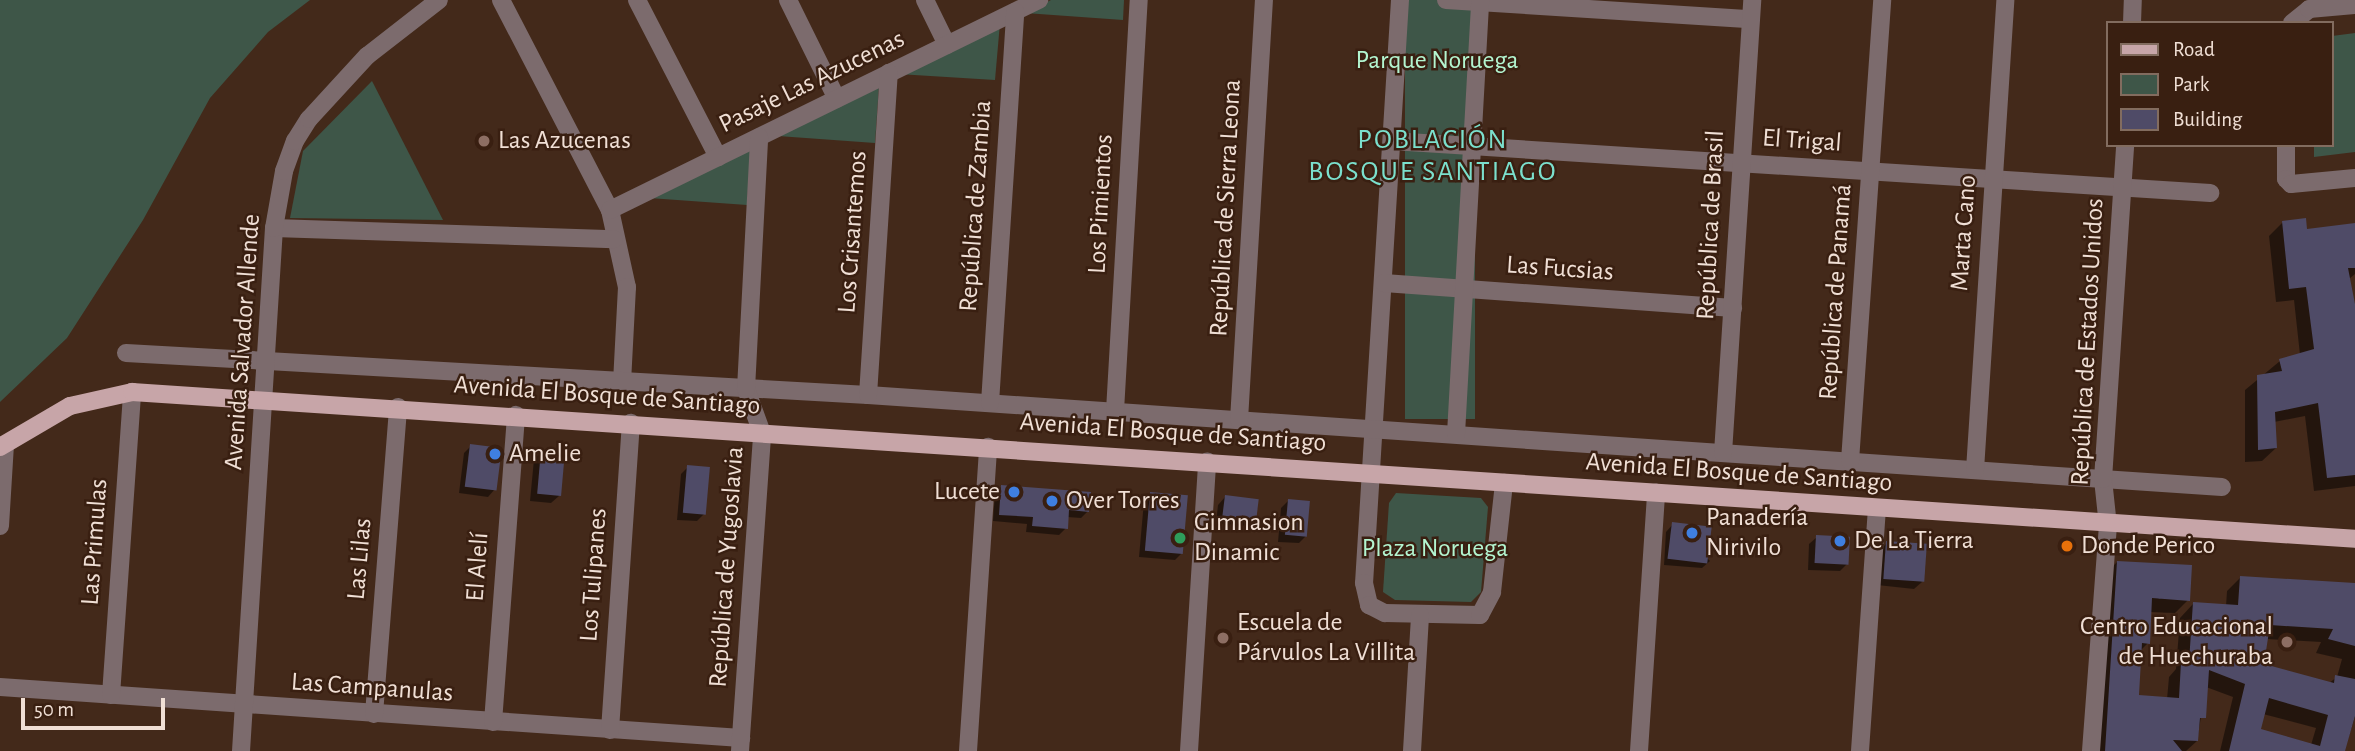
<!DOCTYPE html>
<meta charset="utf-8">
<style>
body{margin:0}
#map{position:relative;width:2355px;height:751px;overflow:hidden;background:#43291a;font-family:"Alegreya Sans",sans-serif}
div>[style]{position:absolute}
[style*='--x']{left:calc(var(--x)*1px);top:calc(var(--y)*1px);width:calc(var(--w)*1px);rotate:calc(var(--a)*1deg)}
.green>*{inset:0;background:#3e5648;transform-origin:0 0}
.shadow>*{inset:0;background:#0007}
.building>*{inset:0;background:#4f4b67;transform-origin:0 0}
.minor>*{height:18px;margin:-9px;padding:0 9px;transform-origin:9px;border-radius:9px;background:#7c6b6d}
.major>*{height:18px;margin:-9px;padding:0 9px;transform-origin:9px;border-radius:9px;background:#c7a5a8}
.dots>*{width:19px;height:19px;translate:-50% -50%;box-sizing:border-box;border:4px solid #391f11;border-radius:50%}
span{translate:-50% -50%;white-space:nowrap;text-align:center;line-height:1.15;-webkit-text-stroke:5px #391f11;paint-order:stroke}
.park-label{font-size:26px;color:#b3f5d0}
.street-label{font-size:26px;color:#f0dfd5}
.poi-label{font-size:26px;color:#f0dfd5}
.left{translate:0 -50%;text-align:left}
.right{translate:-100% -50%;text-align:right}
.neighbourhood-label{font-size:28px;color:#7be0cd;letter-spacing:2px}
.legend{position:absolute;left:2106px;top:21px;width:228px;height:126px;box-sizing:border-box;background:#391f11;border:2px solid #826c5f;margin:0;padding:9px 12px;list-style:none;font-size:21px;color:#f0dfd5}
.legend li{display:flex;align-items:center;gap:14px;height:35px}
.legend b{width:35px;border:2px solid #826c5f}
.scale{position:absolute;left:21px;top:698px;width:144px;height:32px;box-sizing:border-box;border:4px solid #f0dfd5;border-top:0;padding-left:9px;font-size:21px;line-height:24px;white-space:nowrap;color:#f0dfd5;-webkit-text-stroke:5px #391f11;paint-order:stroke}
</style>
<div id="map">
<div class="green">
<i style="clip-path:polygon(0 0,310px 0,268px 32px,210px 98px,143px 220px,67px 338px,0 402px)"></i>
<i style="clip-path:polygon(1051px 0,1124px 0,1123px 20px,1025px 13px)"></i>
<i style="left:1405px;top:0;width:70px;height:419px"></i>
<i style="clip-path:polygon(1000px 23px,995px 80px,898px 74px)"></i>
<i style="clip-path:polygon(2355px 33px,2355px 152px,2314px 157px,2314px 145px,2332px 145px,2332px 36px)"></i>
<i style="clip-path:polygon(372px 81px,443px 220px,290px 218px,303px 151px)"></i>
<i style="clip-path:polygon(879px 86px,875px 143px,778px 136px)"></i>
<i style="clip-path:polygon(751px 147px,747px 205px,649px 198px)"></i>
<i style="clip-path:polygon(1396px 493px,1481px 498px,1488px 507px,1481px 592px,1471px 602px,1395px 600px,1383px 592px,1389px 503px)"></i>
</div>
<div class="shadow">
<i style="clip-path:polygon(2282px 223px,2305px 230px,2355px 225px,2355px 274px,2349px 279px,2355px 306px,2355px 486px,2314px 491px,2305px 416px,2274px 422px,2276px 448px,2262px 461px,2245px 462px,2245px 390px,2280px 361px,2300px 355px,2294px 300px,2276px 302px,2269px 236px)"></i>
<i style="clip-path:polygon(471px 446px,495px 489px,488px 497px,459px 493px,464px 453px)"></i>
<i style="clip-path:polygon(542px 452px,559px 496px,551px 503px,530px 501px,534px 459px)"></i>
<i style="clip-path:polygon(688px 467px,704px 514px,697px 521px,677px 520px,681px 474px)"></i>
<i style="clip-path:polygon(1002px 486px,1088px 511px,1081px 518px,1067px 517px,1066px 528px,1059px 535px,1026px 532px,1027px 524px,993px 521px,995px 493px)"></i>
<i style="clip-path:polygon(1151px 494px,1182px 553px,1175px 560px,1139px 557px,1144px 501px)"></i>
<i style="clip-path:polygon(1225px 497px,1255px 519px,1247px 526px,1216px 523px,1218px 505px)"></i>
<i style="clip-path:polygon(1288px 501px,1306px 536px,1299px 543px,1278px 542px,1281px 508px)"></i>
<i style="clip-path:polygon(1673px 524px,1710px 561px,1702px 568px,1664px 565px,1666px 532px)"></i>
<i style="clip-path:polygon(1817px 537px,1847px 564px,1840px 571px,1808px 570px,1809px 544px)"></i>
<i style="clip-path:polygon(1887px 543px,1922px 582px,1914px 589px,1877px 585px,1880px 550px)"></i>
<i style="clip-path:polygon(evenodd,2117px 562px,2188px 600px,2175px 613px,2149px 612px,2148px 643px,2140px 651px,2137px 697px,2167px 699px,2169px 677px,2176px 669px,2180px 618px,2193px 604px,2226px 606px,2227px 591px,2240px 578px,2355px 585px,2355px 717px,2344px 751px,2220px 751px,2233px 697px,2206px 687px,2197px 741px,2186px 751px,2093px 751px,2104px 576px,2117px 562px,2266px 639px,2321px 642px,2316px 653px,2342px 659px,2337px 677px,2329px 683px,2263px 665px,2266px 639px,2117px 562px,2263px 714px,2316px 728px,2311px 745px,2258px 731px,2263px 714px)"></i>
</div>
<div class="building">
<i style="clip-path:polygon(2306px 218px,2307px 229px,2355px 223px,2355px 268px,2348px 268px,2355px 304px,2355px 475px,2327px 478px,2318px 403px,2275px 412px,2277px 448px,2258px 450px,2257px 375px,2282px 371px,2279px 359px,2314px 349px,2306px 287px,2289px 289px,2282px 221px)"></i>
<i style="left:470px;top:444px;width:32px;height:43px;rotate:7deg"></i>
<i style="left:541px;top:450px;width:24px;height:44px;rotate:5deg"></i>
<i style="left:687px;top:465px;width:23px;height:48px;rotate:5deg"></i>
<i style="clip-path:polygon(1001px 485px,1091px 492px,1089px 512px,1069px 510px,1068px 529px,1032px 526px,1033px 517px,999px 515px)"></i>
<i style="left:1150px;top:492px;width:38px;height:59px;rotate:5deg"></i>
<i style="left:1225px;top:495px;width:34px;height:21px;rotate:7deg"></i>
<i style="left:1288px;top:499px;width:22px;height:36px;rotate:5deg"></i>
<i style="left:1672px;top:522px;width:40px;height:37px;rotate:7deg"></i>
<i style="left:1816px;top:535px;width:34px;height:28px;rotate:3deg"></i>
<i style="left:1886px;top:541px;width:41px;height:38px;rotate:4deg"></i>
<i style="clip-path:polygon(evenodd,2117px 561px,2192px 565px,2190px 601px,2152px 598px,2150px 644px,2142px 643px,2139px 695px,2179px 698px,2181px 662px,2189px 662px,2193px 602px,2238px 605px,2240px 576px,2355px 583px,2355px 646px,2328px 639px,2333px 629px,2270px 625px,2264px 664px,2334px 683px,2335px 675px,2355px 679px,2355px 716px,2345px 751px,2229px 751px,2245px 684px,2209px 670px,2206px 718px,2200px 718px,2198px 741px,2173px 740px,2182px 751px,2105px 751px,2117px 561px,2269px 698px,2328px 715px,2320px 746px,2261px 729px,2269px 698px)"></i>
</div>
<div class="minor">
<i style="--x:501;--y:0;--w:237;--a:62.6"></i>
<i style="--x:610;--y:210;--w:79;--a:77.6"></i>
<i style="--x:627;--y:287;--w:94;--a:93"></i>
<i style="--x:637;--y:0;--w:177;--a:62.7"></i>
<i style="--x:788;--y:0;--w:110;--a:63.7"></i>
<i style="--x:925;--y:0;--w:50;--a:63.9"></i>
<i style="--x:1400;--y:0;--w:584;--a:93.53"></i>
<i style="--x:1364;--y:583;--w:23;--a:77"></i>
<i style="--x:1369;--y:605;--w:18;--a:27"></i>
<i style="--x:1385;--y:613;--w:95;--a:1.2"></i>
<i style="--x:1480;--y:615;--w:26;--a:-62"></i>
<i style="--x:1492;--y:592;--w:110;--a:-83.7"></i>
<i style="--x:1446;--y:0;--w:305;--a:3.6"></i>
<i style="--x:2132;--y:23;--w:23;--a:-88"></i>
<i style="--x:2292;--y:23;--w:22;--a:-39"></i>
<i style="--x:2309;--y:9;--w:46;--a:-5"></i>
<i style="--x:1392;--y:141;--w:820;--a:3.64"></i>
<i style="--x:2286;--y:145;--w:34;--a:90"></i>
<i style="--x:2286;--y:179;--w:7;--a:45"></i>
<i style="--x:2291;--y:184;--w:64;--a:-5.4"></i>
<i style="--x:610;--y:210;--w:478;--a:-26.1"></i>
<i style="--x:274;--y:228;--w:340;--a:1.9"></i>
<i style="--x:1384;--y:283;--w:350;--a:4.1"></i>
<i style="--x:126;--y:353;--w:743;--a:3.24"></i>
<i style="--x:868;--y:395;--w:1357;--a:3.89"></i>
<i style="--x:868;--y:395;--w:323;--a:-86.3"></i>
<i style="--x:990;--y:403;--w:392;--a:-86.3"></i>
<i style="--x:1115;--y:411;--w:412;--a:-86.7"></i>
<i style="--x:1239;--y:420;--w:421;--a:-86.6"></i>
<i style="--x:1456;--y:434;--w:435;--a:-86.8"></i>
<i style="--x:1723;--y:453;--w:454;--a:-86.3"></i>
<i style="--x:1850;--y:461;--w:462;--a:-86"></i>
<i style="--x:1975;--y:470;--w:471;--a:-86.3"></i>
<i style="--x:0;--y:526;--w:82;--a:-86.5"></i>
<i style="--x:0;--y:687;--w:743;--a:3.94"></i>
<i style="--x:111;--y:695;--w:304;--a:-86"></i>
<i style="--x:374;--y:714;--w:308;--a:-85.5"></i>
<i style="--x:493;--y:722;--w:308;--a:-85.7"></i>
<i style="--x:610;--y:730;--w:308;--a:-86.1"></i>
<i style="--x:241;--y:751;--w:524;--a:-86.39"></i>
<i style="--x:274;--y:228;--w:58;--a:-80"></i>
<i style="--x:284;--y:171;--w:32;--a:-70"></i>
<i style="--x:295;--y:141;--w:26;--a:-58"></i>
<i style="--x:309;--y:119;--w:86;--a:-47.4"></i>
<i style="--x:367;--y:56;--w:91;--a:-37.9"></i>
<i style="--x:740;--y:751;--w:319;--a:-86"></i>
<i style="--x:762;--y:433;--w:47;--a:-110"></i>
<i style="--x:746;--y:389;--w:252;--a:-87"></i>
<i style="--x:968;--y:751;--w:305;--a:-86.2"></i>
<i style="--x:1189;--y:751;--w:290;--a:-86.4"></i>
<i style="--x:1412;--y:751;--w:136;--a:-86.6"></i>
<i style="--x:1639;--y:751;--w:259;--a:-86.2"></i>
<i style="--x:1860;--y:751;--w:242;--a:-86"></i>
<i style="--x:2091;--y:751;--w:226;--a:-85.7"></i>
<i style="--x:2108;--y:526;--w:47;--a:-96.1"></i>
<i style="--x:2103;--y:479;--w:335;--a:-86.2"></i>
</div>
<div class="major">
<i style="--x:0;--y:447;--w:81;--a:-30.4"></i>
<i style="--x:70;--y:406;--w:64;--a:-12.7"></i>
<i style="--x:132;--y:392;--w:2228;--a:3.78"></i>
</div>
<div class="dots">
<i style="left:484px;top:141px;background:#8d6e63"></i>
<i style="left:495px;top:454px;background:#3f7fe0"></i>
<i style="left:1014px;top:492px;background:#3f7fe0"></i>
<i style="left:1052px;top:501px;background:#3f7fe0"></i>
<i style="left:1692px;top:533px;background:#3f7fe0"></i>
<i style="left:1180px;top:538px;background:#2e9e5b"></i>
<i style="left:1840px;top:541px;background:#3f7fe0"></i>
<i style="left:2067px;top:546px;background:#e8710a"></i>
<i style="left:1223px;top:638px;background:#8d6e63"></i>
<i style="left:2287px;top:642px;background:#8d6e63"></i>
</div>
<div class="park-label">
<span style="left:1437px;top:61px">Parque Noruega</span>
<span style="left:1435px;top:549px">Plaza Noruega</span>
</div>
<div class="street-label">
<span style="left:812px;top:82px;rotate:-26deg">Pasaje Las Azucenas</span>
<span style="left:1802px;top:141px;rotate:4deg">El Trigal</span>
<span style="left:1101px;top:204px;rotate:-87deg">Los Pimientos</span>
<span style="left:976px;top:206px;rotate:-86deg">República de Zambia</span>
<span style="left:1226px;top:208px;rotate:-87deg">República de Sierra Leona</span>
<span style="left:1711px;top:225px;rotate:-87deg">República de Brasil</span>
<span style="left:853px;top:232px;rotate:-86deg">Los Crisantemos</span>
<span style="left:1964px;top:233px;rotate:-86deg">Marta Cano</span>
<span style="left:1560px;top:269px;rotate:4deg">Las Fucsias</span>
<span style="left:1836px;top:292px;rotate:-86deg">República de Panamá</span>
<span style="left:243px;top:342px;rotate:-86deg">Avenida Salvador Allende</span>
<span style="left:2088px;top:342px;rotate:-87deg">República de Estados Unidos</span>
<span style="left:607px;top:396px;rotate:4deg">Avenida El Bosque de Santiago</span>
<span style="left:1173px;top:433px;rotate:4deg">Avenida El Bosque de Santiago</span>
<span style="left:1739px;top:473px;rotate:4deg">Avenida El Bosque de Santiago</span>
<span style="left:95px;top:542px;rotate:-86deg">Las Primulas</span>
<span style="left:360px;top:559px;rotate:-85deg">Las Lilas</span>
<span style="left:478px;top:567px;rotate:-86deg">El Alelí</span>
<span style="left:727px;top:567px;rotate:-86deg">República de Yugoslavia</span>
<span style="left:594px;top:575px;rotate:-86deg">Los Tulipanes</span>
<span style="left:372px;top:688px;rotate:4deg">Las Campanulas</span>
</div>
<div class="poi-label">
<span class="left" style="left:498px;top:141px">Las Azucenas</span>
<span class="left" style="left:509px;top:454px">Amelie</span>
<span class="right" style="left:1000px;top:492px">Lucete</span>
<span class="left" style="left:1066px;top:501px">Over Torres</span>
<span class="left" style="left:1706px;top:533px">Panadería<br>Nirivilo</span>
<span class="left" style="left:1194px;top:538px">Gimnasion<br>Dinamic</span>
<span class="left" style="left:1854px;top:541px">De La Tierra</span>
<span class="left" style="left:2081px;top:546px">Donde Perico</span>
<span class="left" style="left:1237px;top:638px">Escuela de<br>Párvulos La Villita</span>
<span class="right" style="left:2273px;top:642px">Centro Educacional<br>de Huechuraba</span>
</div>
<div class="neighbourhood-label">
<span style="left:1433px;top:156px">POBLACIÓN<br>BOSQUE SANTIAGO</span>
</div>
<ul class="legend">
<li><b style="height:9px;background:#c7a5a8"></b>Road</li>
<li><b style="height:19px;background:#3e5648"></b>Park</li>
<li><b style="height:19px;background:#4f4b67"></b>Building</li>
</ul>
<div class="scale">50 m</div>
</div>
